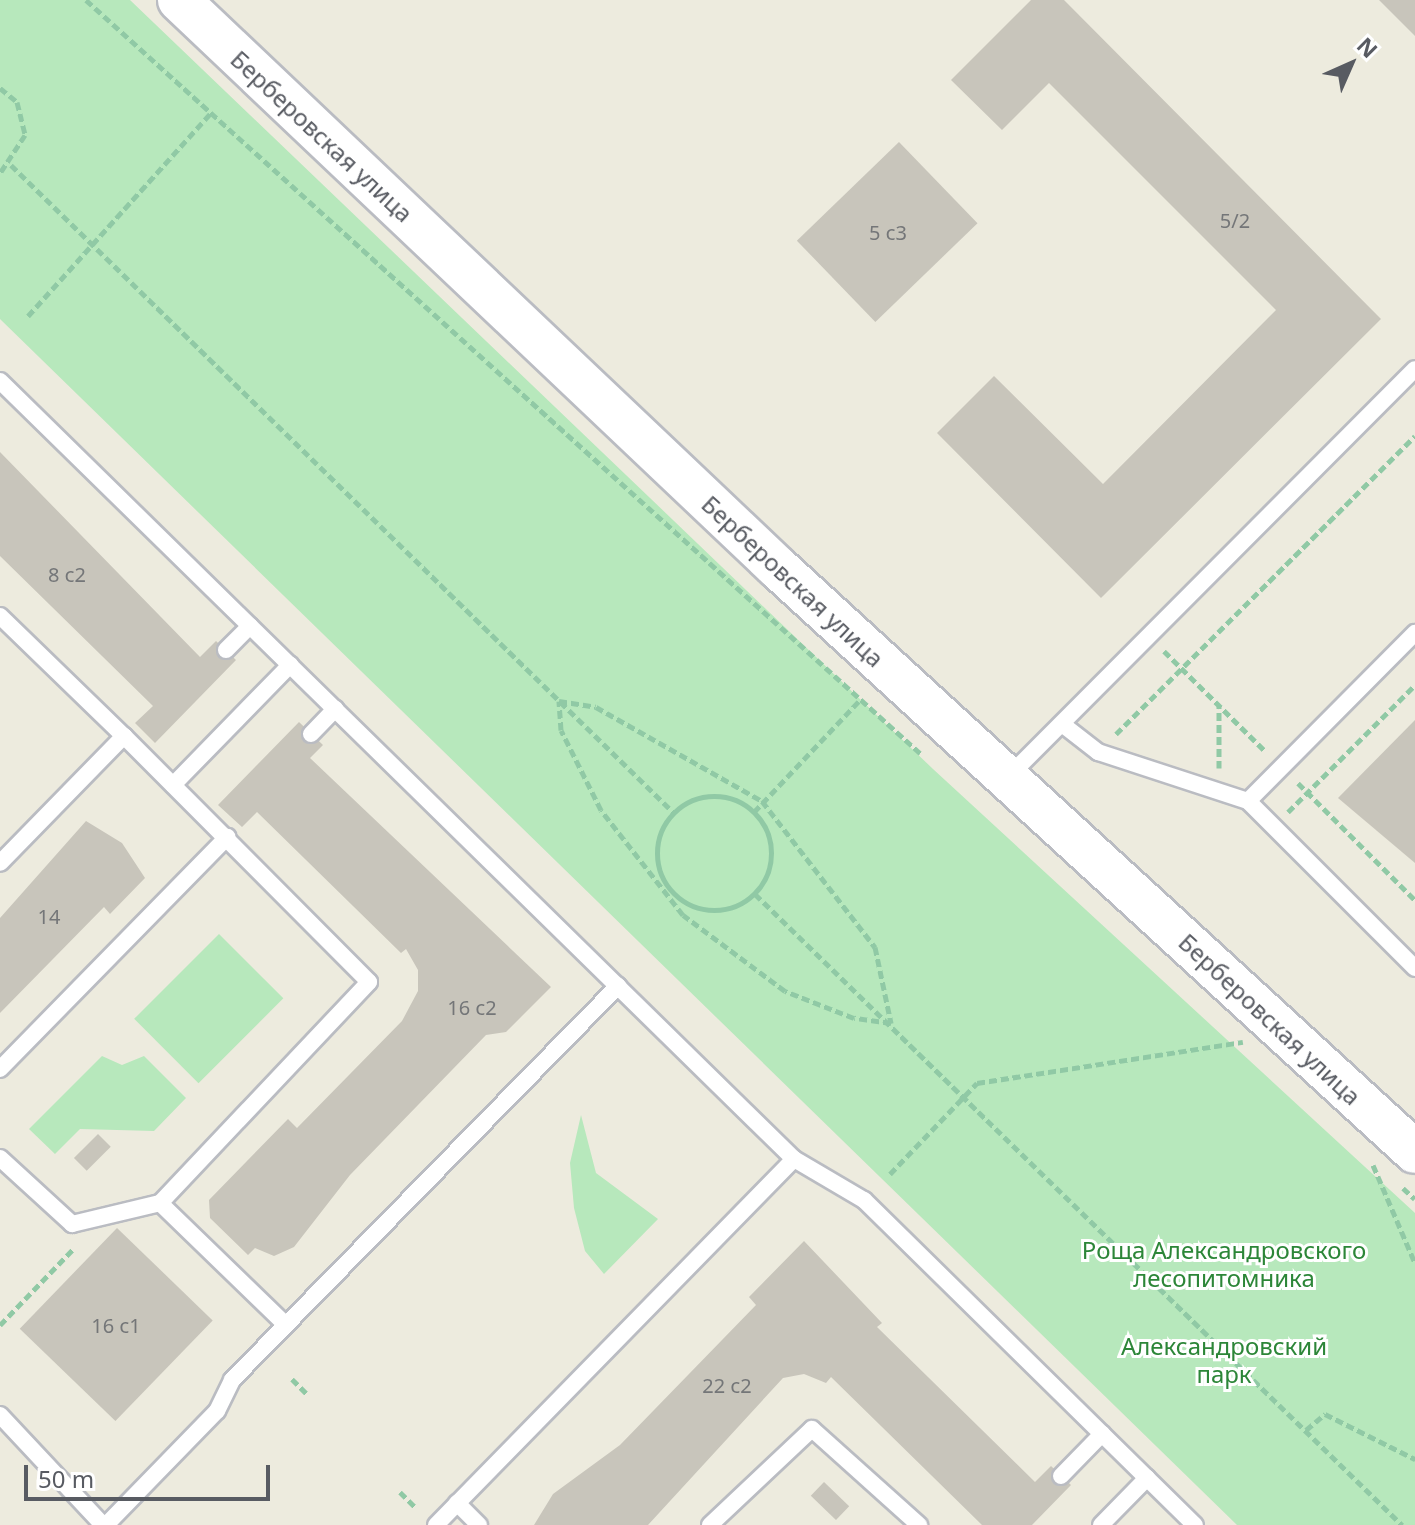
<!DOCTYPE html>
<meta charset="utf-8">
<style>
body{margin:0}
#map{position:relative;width:1415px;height:1525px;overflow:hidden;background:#edebde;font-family:"Noto Sans",sans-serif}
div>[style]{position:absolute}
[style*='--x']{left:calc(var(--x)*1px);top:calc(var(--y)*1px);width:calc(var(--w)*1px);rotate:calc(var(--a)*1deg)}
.green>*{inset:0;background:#b7e8bc;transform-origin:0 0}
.building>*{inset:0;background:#c8c5bb;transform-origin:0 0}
.path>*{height:5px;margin-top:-2.5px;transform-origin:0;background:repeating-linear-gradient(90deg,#90c9a5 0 8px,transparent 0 12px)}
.path>.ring{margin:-2.5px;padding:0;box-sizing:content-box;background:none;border:5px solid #90c9a5;border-radius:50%}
.roads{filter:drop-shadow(2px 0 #babcc2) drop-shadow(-2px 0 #babcc2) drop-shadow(0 2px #babcc2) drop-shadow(0 -2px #babcc2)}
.service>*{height:16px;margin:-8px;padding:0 8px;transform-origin:8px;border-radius:8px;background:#fff}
.tertiary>*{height:42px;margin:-21px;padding:0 21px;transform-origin:21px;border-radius:21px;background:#fff}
span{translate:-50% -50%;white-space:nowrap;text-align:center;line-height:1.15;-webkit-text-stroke:6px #fff;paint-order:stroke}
.number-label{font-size:20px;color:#747678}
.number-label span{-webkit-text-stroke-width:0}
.street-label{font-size:24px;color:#585b62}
.park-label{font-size:24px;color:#2c8638}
.north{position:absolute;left:1311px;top:24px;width:80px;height:80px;-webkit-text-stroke:6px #fff;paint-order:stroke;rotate:45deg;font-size:22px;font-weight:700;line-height:32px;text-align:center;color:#585b62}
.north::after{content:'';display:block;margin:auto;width:28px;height:36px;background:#585b62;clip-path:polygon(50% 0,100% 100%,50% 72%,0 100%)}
.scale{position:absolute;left:24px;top:1465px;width:246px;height:36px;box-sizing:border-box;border:4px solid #585b62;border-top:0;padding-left:10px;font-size:24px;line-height:28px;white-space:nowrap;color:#585b62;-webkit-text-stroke:6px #fff;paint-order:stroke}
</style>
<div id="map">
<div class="green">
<i style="clip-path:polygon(0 0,130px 0,933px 769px,1415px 1213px,1415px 1525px,1237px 1525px,0 319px)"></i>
<i style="left:219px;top:934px;width:91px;height:120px;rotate:45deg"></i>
<i style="clip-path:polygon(102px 1056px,122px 1065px,144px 1056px,186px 1098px,154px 1131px,80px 1129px,55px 1154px,29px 1129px)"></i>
<i style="clip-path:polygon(581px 1115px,596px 1173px,658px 1219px,604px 1274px,585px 1251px,574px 1208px,570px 1163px)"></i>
</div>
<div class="building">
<i style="clip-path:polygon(1031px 0,1064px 0,1381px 319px,1101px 598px,937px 433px,994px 376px,1103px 484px,1276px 310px,1049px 83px,1002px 130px,951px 80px)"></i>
<i style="clip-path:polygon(1379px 0,1415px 0,1415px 36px)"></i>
<i style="left:899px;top:142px;width:113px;height:142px;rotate:46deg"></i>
<i style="clip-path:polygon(0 452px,200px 657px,216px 641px,236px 660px,155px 743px,135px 723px,153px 706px,0 556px)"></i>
<i style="clip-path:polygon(1415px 720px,1415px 863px,1338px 798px)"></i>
<i style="clip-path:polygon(299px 722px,323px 745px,310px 758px,551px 987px,506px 1032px,486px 1035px,350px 1175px,294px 1247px,274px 1256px,255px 1248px,248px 1255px,210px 1218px,209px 1200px,288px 1119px,297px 1128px,402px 1021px,418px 991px,418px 970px,406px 949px,401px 953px,257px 812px,242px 827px,218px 805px)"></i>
<i style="clip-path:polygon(86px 821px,122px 843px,145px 878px,110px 914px,104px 907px,0 1013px,0 918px)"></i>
<i style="left:98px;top:1134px;width:18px;height:34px;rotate:45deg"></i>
<i style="left:117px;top:1228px;width:133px;height:140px;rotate:44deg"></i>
<i style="clip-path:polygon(804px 1241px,882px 1323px,877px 1327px,1035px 1482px,1051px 1466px,1071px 1485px,1032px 1525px,982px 1525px,831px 1377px,826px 1383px,804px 1374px,783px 1378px,648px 1525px,534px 1525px,553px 1494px,620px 1445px,756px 1305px,749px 1297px)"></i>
<i style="left:824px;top:1482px;width:35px;height:19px;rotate:44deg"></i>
</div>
<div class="path">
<i style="--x:86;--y:0;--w:1124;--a:42.08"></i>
<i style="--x:0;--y:88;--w:22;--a:39"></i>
<i style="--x:17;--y:102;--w:34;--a:76"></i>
<i style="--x:25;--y:135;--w:45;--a:123.3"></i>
<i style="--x:11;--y:165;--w:926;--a:44.34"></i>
<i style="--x:28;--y:316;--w:272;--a:-48"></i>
<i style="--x:1164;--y:651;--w:142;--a:44.7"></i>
<i style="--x:559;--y:701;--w:37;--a:9"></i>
<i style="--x:596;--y:707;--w:191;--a:29.5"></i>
<i style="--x:762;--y:801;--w:185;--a:52.3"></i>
<i style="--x:875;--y:947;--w:78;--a:78.1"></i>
<i style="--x:891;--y:1023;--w:37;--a:-172"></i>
<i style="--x:854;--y:1018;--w:74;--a:-158.6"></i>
<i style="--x:785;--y:991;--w:127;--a:-143.3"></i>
<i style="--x:683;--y:915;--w:133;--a:-128"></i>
<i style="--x:601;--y:810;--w:89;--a:-116.6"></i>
<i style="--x:561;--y:730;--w:29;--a:-94"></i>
<i style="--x:1116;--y:734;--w:422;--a:-44.9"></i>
<i style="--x:1219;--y:768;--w:62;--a:-90"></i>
<i style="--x:1298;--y:783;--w:165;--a:45"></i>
<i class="ring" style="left:657px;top:796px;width:109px;height:109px"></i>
<i style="--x:754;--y:812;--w:154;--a:-46.6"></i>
<i style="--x:1288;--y:812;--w:180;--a:-45"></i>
<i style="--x:755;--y:894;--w:904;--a:44.28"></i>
<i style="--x:1373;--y:1165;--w:107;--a:66.8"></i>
<i style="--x:890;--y:1174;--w:126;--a:-46.3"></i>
<i style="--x:977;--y:1083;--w:269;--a:-8.8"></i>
<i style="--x:1403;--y:1188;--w:16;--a:43"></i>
<i style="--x:0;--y:1325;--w:107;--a:-46.1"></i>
<i style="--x:292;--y:1379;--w:20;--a:45"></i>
<i style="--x:1306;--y:1430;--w:25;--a:-40"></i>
<i style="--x:1325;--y:1414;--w:101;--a:26.6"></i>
<i style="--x:400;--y:1492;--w:21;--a:45"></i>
</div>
<div class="roads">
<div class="service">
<i style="--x:0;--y:381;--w:1112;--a:44.42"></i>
<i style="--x:794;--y:1159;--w:81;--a:30.4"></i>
<i style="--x:864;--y:1200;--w:464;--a:44.5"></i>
<i style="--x:0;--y:616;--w:173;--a:44.1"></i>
<i style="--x:124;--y:736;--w:177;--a:134.3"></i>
<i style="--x:226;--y:650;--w:34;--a:-45"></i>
<i style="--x:1062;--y:724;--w:46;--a:37.9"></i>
<i style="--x:1098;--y:752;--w:158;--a:18.1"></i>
<i style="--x:1248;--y:801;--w:236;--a:45"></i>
<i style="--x:311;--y:734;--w:35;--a:-46"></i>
<i style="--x:124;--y:736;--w:347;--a:45.1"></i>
<i style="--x:369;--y:982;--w:304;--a:133.4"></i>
<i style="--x:160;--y:1203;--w:175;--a:44.1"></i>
<i style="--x:1008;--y:777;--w:576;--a:-45.07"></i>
<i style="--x:173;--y:785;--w:168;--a:-45.7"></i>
<i style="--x:1248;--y:801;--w:237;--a:-45.2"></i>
<i style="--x:0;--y:1069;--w:325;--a:-45.6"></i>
<i style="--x:0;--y:1158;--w:98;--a:42.5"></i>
<i style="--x:72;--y:1224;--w:90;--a:-13.4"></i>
<i style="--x:0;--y:1415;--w:151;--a:46.9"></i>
<i style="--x:1061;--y:1476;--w:59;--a:-45.7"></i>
<i style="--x:457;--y:1503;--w:31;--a:45"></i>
<i style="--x:106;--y:1525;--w:159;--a:-45.8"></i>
<i style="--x:217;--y:1411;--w:34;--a:-64"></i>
<i style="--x:232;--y:1380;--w:552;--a:-45.59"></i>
<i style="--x:436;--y:1525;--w:512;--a:-45.63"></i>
<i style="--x:710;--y:1525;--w:140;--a:-43.3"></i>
<i style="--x:812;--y:1429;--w:144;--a:41.9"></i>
<i style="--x:1101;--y:1525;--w:66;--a:-45.6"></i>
</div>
<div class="tertiary">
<i style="--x:179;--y:0;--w:825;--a:43.48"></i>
<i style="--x:778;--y:568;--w:864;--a:42.51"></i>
</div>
</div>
<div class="number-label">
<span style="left:1235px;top:220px">5/2</span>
<span style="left:888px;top:232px">5 с3</span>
<span style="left:67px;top:574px">8 с2</span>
<span style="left:49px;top:916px">14</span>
<span style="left:472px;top:1007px">16 с2</span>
<span style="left:116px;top:1325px">16 с1</span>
<span style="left:727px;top:1385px">22 с2</span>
</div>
<div class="street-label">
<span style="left:322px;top:136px;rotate:43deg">Берберовская улица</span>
<span style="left:793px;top:581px;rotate:43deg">Берберовская улица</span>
<span style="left:1270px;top:1019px;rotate:43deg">Берберовская улица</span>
</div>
<div class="park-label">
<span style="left:1224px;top:1264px">Роща Александровского<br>лесопитомника</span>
<span style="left:1224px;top:1360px">Александровский<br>парк</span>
</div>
<div class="north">N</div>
<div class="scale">50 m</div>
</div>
